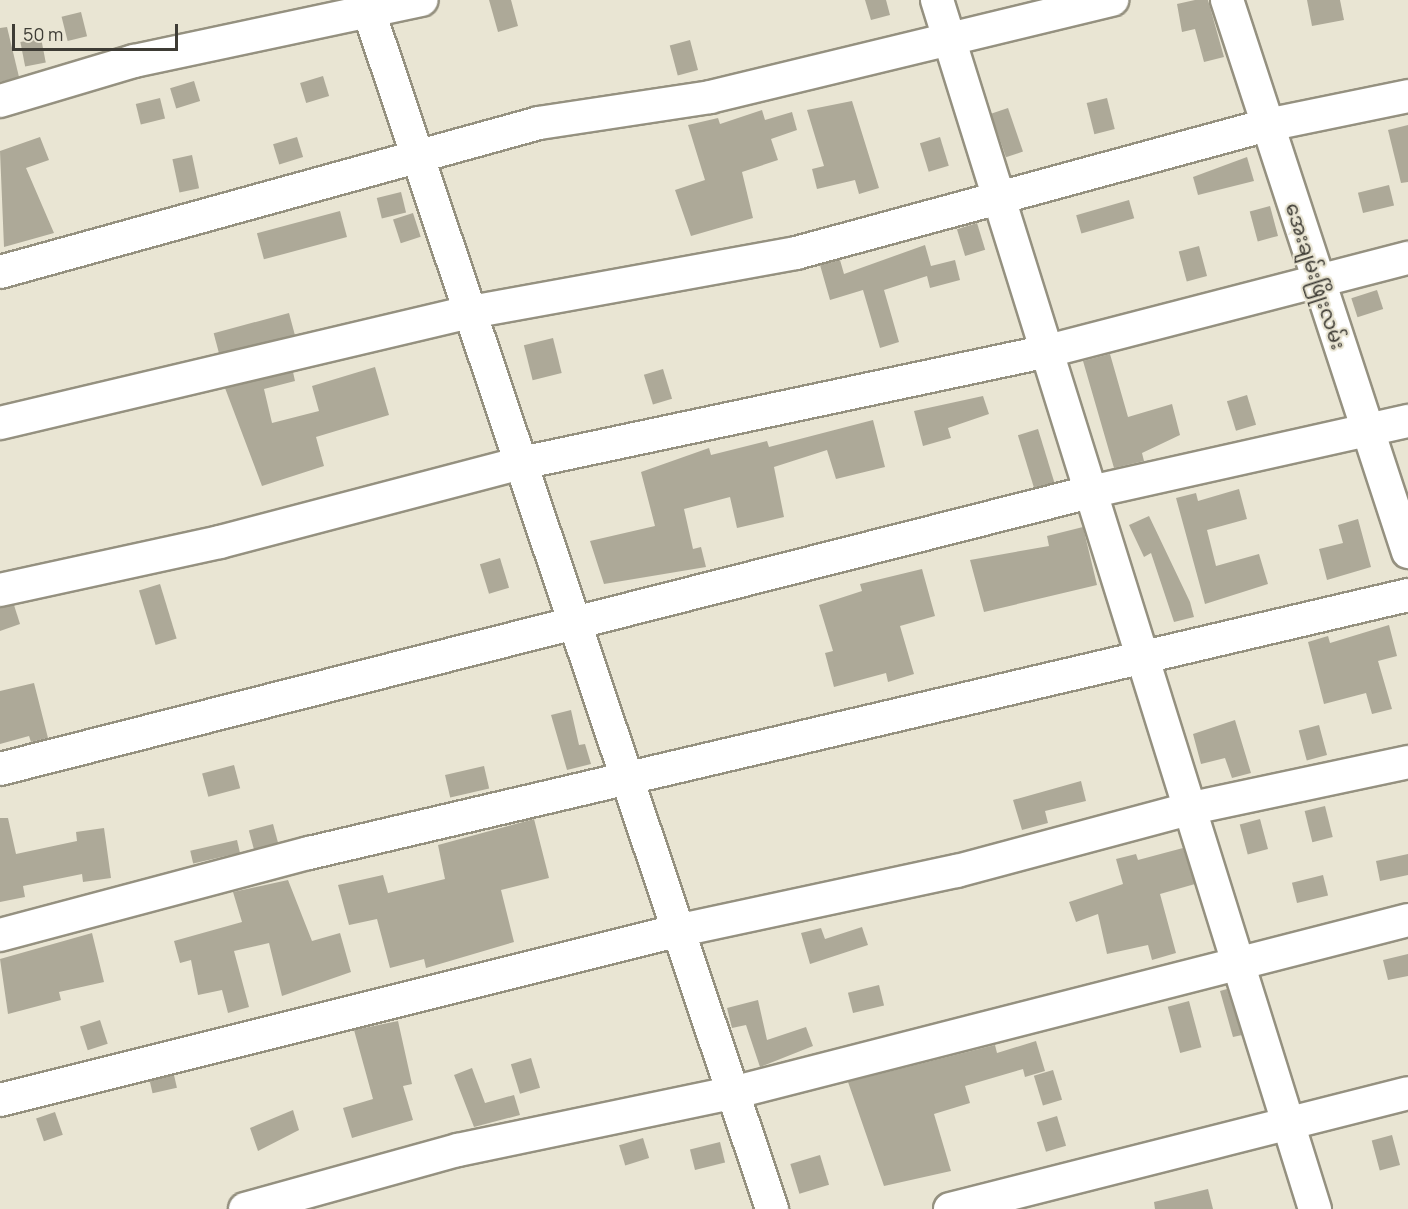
<!DOCTYPE html>
<meta charset="utf-8">
<style>
body{margin:0}
#map{position:relative;width:1408px;height:1209px;overflow:hidden;background:#e9e5d3;font-family:Manrope,"Noto Sans Myanmar",sans-serif}
div>[style]{position:absolute}
[style*='--x']{left:calc(var(--x)*1px);top:calc(var(--y)*1px);width:calc(var(--w)*1px);rotate:calc(var(--a)*1deg)}
.building>*{inset:0;background:#ada998;transform-origin:0 0}
.roads{filter:drop-shadow(2px 0 #959180) drop-shadow(-2px 0 #959180) drop-shadow(0 2px #959180) drop-shadow(0 -2px #959180)}
.minor>*{height:32px;margin:-16px;padding:0 16px;transform-origin:16px;border-radius:16px;background:#fff}
span{translate:-50% -50%;white-space:nowrap;text-align:center;line-height:1.15;-webkit-text-stroke:4.5px #e9e5d3;paint-order:stroke}
.street-label{font-size:20px;color:#3e3c35}
.scale{position:absolute;left:12px;top:24px;width:166px;height:27px;box-sizing:border-box;border:3px solid #3e3c35;border-top:0;padding-left:8px;font-size:18px;line-height:21px;white-space:nowrap;color:#3e3c35;-webkit-text-stroke:4px #e9e5d3;paint-order:stroke}
</style>
<div id="map">
<div class="building">
<i style="clip-path:polygon(489px 0,511px 0,518px 26px,498px 32px)"></i>
<i style="clip-path:polygon(865px 0,886px 0,890px 15px,871px 20px)"></i>
<i style="clip-path:polygon(1195px 0,1208px 0,1224px 57px,1204px 62px,1195px 29px,1182px 32px,1177px 4px)"></i>
<i style="clip-path:polygon(1307px 0,1340px 0,1344px 20px,1312px 26px)"></i>
<i style="left:81px;top:12px;width:25px;height:20px;rotate:76deg"></i>
<i style="clip-path:polygon(7px 27px,19px 77px,0 82px,0 28px)"></i>
<i style="left:41px;top:38px;width:25px;height:21px;rotate:79deg"></i>
<i style="left:690px;top:40px;width:31px;height:21px;rotate:75deg"></i>
<i style="left:323px;top:76px;width:21px;height:24px;rotate:73deg"></i>
<i style="left:194px;top:81px;width:21px;height:25px;rotate:73deg"></i>
<i style="left:160px;top:98px;width:21px;height:25px;rotate:76deg"></i>
<i style="left:1107px;top:98px;width:32px;height:21px;rotate:76deg"></i>
<i style="clip-path:polygon(852px 101px,879px 188px,859px 194px,855px 180px,817px 189px,812px 169px,824px 166px,807px 110px)"></i>
<i style="left:1008px;top:108px;width:46px;height:18px;rotate:71deg"></i>
<i style="clip-path:polygon(762px 110px,765px 120px,792px 112px,797px 130px,771px 139px,778px 160px,742px 172px,753px 218px,691px 236px,675px 190px,705px 180px,688px 125px,718px 118px,720px 124px)"></i>
<i style="clip-path:polygon(1408px 125px,1408px 182px,1401px 183px,1388px 130px)"></i>
<i style="clip-path:polygon(40px 137px,49px 160px,26px 168px,54px 233px,4px 247px,0 151px)"></i>
<i style="left:297px;top:137px;width:21px;height:25px;rotate:73deg"></i>
<i style="left:940px;top:137px;width:30px;height:21px;rotate:73deg"></i>
<i style="left:192px;top:155px;width:34px;height:20px;rotate:78deg"></i>
<i style="clip-path:polygon(1247px 157px,1254px 181px,1198px 195px,1193px 177px)"></i>
<i style="left:1389px;top:185px;width:21px;height:32px;rotate:76deg"></i>
<i style="left:401px;top:192px;width:21px;height:25px;rotate:76deg"></i>
<i style="left:1129px;top:200px;width:19px;height:55px;rotate:74deg"></i>
<i style="left:1270px;top:206px;width:31px;height:21px;rotate:75deg"></i>
<i style="left:340px;top:211px;width:27px;height:86px;rotate:75deg"></i>
<i style="left:413px;top:213px;width:25px;height:21px;rotate:72deg"></i>
<i style="left:977px;top:223px;width:28px;height:21px;rotate:73deg"></i>
<i style="clip-path:polygon(925px 245px,931px 266px,955px 260px,960px 280px,930px 288px,927px 276px,884px 290px,899px 342px,880px 348px,863px 290px,830px 300px,820px 265px,840px 260px,844px 274px)"></i>
<i style="left:1199px;top:246px;width:31px;height:21px;rotate:75deg"></i>
<i style="left:1377px;top:290px;width:20px;height:27px;rotate:72deg"></i>
<i style="left:289px;top:313px;width:23px;height:78px;rotate:75deg"></i>
<i style="left:553px;top:338px;width:36px;height:30px;rotate:76deg"></i>
<i style="clip-path:polygon(1110px 354px,1128px 417px,1172px 404px,1180px 435px,1142px 453px,1144px 461px,1114px 468px,1083px 361px)"></i>
<i style="clip-path:polygon(375px 367px,389px 415px,316px 437px,324px 466px,262px 486px,225px 388px,293px 372px,295px 381px,264px 389px,272px 423px,319px 411px,312px 386px)"></i>
<i style="left:663px;top:369px;width:31px;height:20px;rotate:73deg"></i>
<i style="left:1247px;top:395px;width:31px;height:21px;rotate:73deg"></i>
<i style="clip-path:polygon(983px 396px,989px 414px,948px 428px,951px 438px,923px 446px,914px 411px)"></i>
<i style="clip-path:polygon(873px 420px,885px 467px,836px 479px,827px 450px,774px 467px,784px 517px,737px 528px,730px 497px,684px 509px,693px 549px,701px 547px,706px 567px,604px 584px,590px 541px,655px 526px,641px 472px,709px 448px,711px 455px,767px 441px,769px 447px)"></i>
<i style="left:1038px;top:429px;width:56px;height:21px;rotate:73deg"></i>
<i style="clip-path:polygon(1239px 489px,1247px 519px,1207px 530px,1216px 566px,1259px 554px,1268px 584px,1205px 604px,1176px 498px,1196px 493px,1198px 501px)"></i>
<i style="clip-path:polygon(1149px 516px,1190px 602px,1194px 617px,1174px 622px,1151px 553px,1144px 557px,1129px 525px)"></i>
<i style="clip-path:polygon(1358px 519px,1371px 567px,1327px 580px,1319px 549px,1343px 543px,1338px 525px)"></i>
<i style="clip-path:polygon(1083px 527px,1097px 585px,984px 612px,970px 560px,1049px 546px,1047px 536px)"></i>
<i style="left:500px;top:558px;width:31px;height:21px;rotate:73deg"></i>
<i style="clip-path:polygon(922px 569px,935px 616px,900px 626px,914px 674px,888px 682px,886px 673px,834px 687px,825px 653px,833px 651px,819px 605px,862px 591px,860px 584px)"></i>
<i style="left:160px;top:584px;width:57px;height:22px;rotate:73deg"></i>
<i style="clip-path:polygon(14px 605px,20px 624px,0 631px,0 607px)"></i>
<i style="clip-path:polygon(1389px 625px,1397px 656px,1378px 661px,1392px 709px,1372px 714px,1366px 693px,1324px 704px,1308px 642px,1328px 636px,1330px 643px)"></i>
<i style="clip-path:polygon(34px 683px,48px 738px,31px 742px,29px 736px,0 744px,0 691px)"></i>
<i style="clip-path:polygon(571px 710px,579px 745px,585px 744px,591px 764px,567px 770px,551px 715px)"></i>
<i style="clip-path:polygon(1235px 720px,1251px 773px,1232px 778px,1225px 758px,1201px 764px,1193px 734px)"></i>
<i style="left:1319px;top:725px;width:31px;height:21px;rotate:75deg"></i>
<i style="left:234px;top:765px;width:24px;height:33px;rotate:75deg"></i>
<i style="left:484px;top:766px;width:23px;height:40px;rotate:77deg"></i>
<i style="clip-path:polygon(1081px 781px,1086px 801px,1045px 811px,1048px 823px,1022px 830px,1013px 800px)"></i>
<i style="left:1325px;top:806px;width:32px;height:21px;rotate:76deg"></i>
<i style="clip-path:polygon(0 818px,8px 818px,16px 854px,77px 841px,76px 832px,104px 828px,111px 878px,83px 882px,82px 874px,23px 886px,25px 897px,0 902px)"></i>
<i style="clip-path:polygon(534px 819px,549px 878px,501px 890px,514px 942px,426px 968px,424px 959px,390px 968px,377px 919px,349px 925px,338px 885px,383px 875px,388px 893px,445px 879px,438px 845px)"></i>
<i style="left:1260px;top:819px;width:31px;height:21px;rotate:75deg"></i>
<i style="left:273px;top:824px;width:20px;height:25px;rotate:75deg"></i>
<i style="left:237px;top:840px;width:13px;height:48px;rotate:77deg"></i>
<i style="clip-path:polygon(1183px 848px,1195px 884px,1160px 894px,1176px 953px,1152px 960px,1148px 945px,1107px 954px,1098px 914px,1076px 922px,1069px 902px,1123px 884px,1116px 859px,1136px 854px,1138px 860px)"></i>
<i style="clip-path:polygon(1408px 854px,1408px 875px,1380px 881px,1376px 861px)"></i>
<i style="left:1323px;top:875px;width:21px;height:32px;rotate:76deg"></i>
<i style="clip-path:polygon(288px 880px,312px 941px,340px 933px,351px 972px,282px 996px,269px 943px,234px 951px,249px 1007px,228px 1013px,222px 990px,198px 995px,191px 960px,180px 963px,174px 941px,242px 922px,233px 892px)"></i>
<i style="clip-path:polygon(862px 927px,868px 945px,810px 964px,801px 933px,821px 928px,825px 939px)"></i>
<i style="clip-path:polygon(92px 933px,104px 982px,59px 992px,61px 1000px,8px 1014px,0 959px)"></i>
<i style="clip-path:polygon(1408px 954px,1408px 976px,1388px 980px,1383px 960px)"></i>
<i style="left:879px;top:985px;width:21px;height:32px;rotate:76deg"></i>
<i style="clip-path:polygon(1227px 989px,1242px 1035px,1233px 1037px,1220px 991px)"></i>
<i style="clip-path:polygon(758px 1000px,767px 1040px,806px 1027px,813px 1046px,760px 1067px,746px 1025px,732px 1028px,727px 1008px)"></i>
<i style="left:1189px;top:1001px;width:48px;height:22px;rotate:75deg"></i>
<i style="left:100px;top:1020px;width:25px;height:21px;rotate:72deg"></i>
<i style="clip-path:polygon(398px 1021px,412px 1084px,403px 1086px,413px 1120px,352px 1138px,343px 1108px,373px 1099px,354px 1030px)"></i>
<i style="clip-path:polygon(1036px 1041px,1045px 1071px,1025px 1077px,1023px 1069px,965px 1086px,970px 1103px,934px 1114px,951px 1171px,884px 1186px,848px 1082px,995px 1045px,997px 1053px)"></i>
<i style="left:531px;top:1058px;width:31px;height:21px;rotate:73deg"></i>
<i style="clip-path:polygon(472px 1068px,485px 1103px,514px 1095px,520px 1115px,474px 1127px,454px 1075px)"></i>
<i style="left:1053px;top:1070px;width:31px;height:20px;rotate:73deg"></i>
<i style="left:174px;top:1075px;width:13px;height:25px;rotate:77deg"></i>
<i style="clip-path:polygon(293px 1110px,299px 1130px,258px 1151px,250px 1128px)"></i>
<i style="left:55px;top:1112px;width:24px;height:20px;rotate:71deg"></i>
<i style="left:1057px;top:1116px;width:31px;height:21px;rotate:73deg"></i>
<i style="left:1392px;top:1135px;width:31px;height:21px;rotate:75deg"></i>
<i style="left:643px;top:1138px;width:21px;height:25px;rotate:73deg"></i>
<i style="left:720px;top:1142px;width:21px;height:31px;rotate:76deg"></i>
<i style="left:820px;top:1155px;width:31px;height:31px;rotate:73deg"></i>
<i style="clip-path:polygon(1208px 1189px,1213px 1209px,1155px 1209px,1154px 1202px)"></i>
</div>
<div class="roads">
<div class="minor">
<i style="--x:365;--y:0;--w:1276;--a:71.39"></i>
<i style="--x:937;--y:0;--w:1267;--a:72.64"></i>
<i style="--x:1227;--y:0;--w:581;--a:71.85"></i>
<i style="--x:0;--y:101;--w:140;--a:-16.6"></i>
<i style="--x:134;--y:61;--w:294;--a:-12"></i>
<i style="--x:0;--y:272;--w:559;--a:-15.45"></i>
<i style="--x:539;--y:123;--w:173;--a:-8.6"></i>
<i style="--x:710;--y:97;--w:414;--a:-13.6"></i>
<i style="--x:0;--y:423;--w:479;--a:-13.3"></i>
<i style="--x:466;--y:313;--w:335;--a:-10.3"></i>
<i style="--x:796;--y:253;--w:488;--a:-15.2"></i>
<i style="--x:1267;--y:125;--w:144;--a:-11.6"></i>
<i style="--x:0;--y:590;--w:225;--a:-12.3"></i>
<i style="--x:220;--y:542;--w:307;--a:-14.7"></i>
<i style="--x:517;--y:464;--w:543;--a:-12.01"></i>
<i style="--x:1048;--y:351;--w:372;--a:-14.5"></i>
<i style="--x:0;--y:769;--w:1125;--a:-14.26"></i>
<i style="--x:1090;--y:492;--w:326;--a:-12.6"></i>
<i style="--x:0;--y:935;--w:320;--a:-14.9"></i>
<i style="--x:309;--y:853;--w:1129;--a:-13.21"></i>
<i style="--x:0;--y:1100;--w:697;--a:-14.04"></i>
<i style="--x:676;--y:931;--w:287;--a:-12.1"></i>
<i style="--x:957;--y:871;--w:243;--a:-15"></i>
<i style="--x:1192;--y:808;--w:221;--a:-12"></i>
<i style="--x:245;--y:1209;--w:221;--a:-15.5"></i>
<i style="--x:458;--y:1150;--w:280;--a:-11.8"></i>
<i style="--x:732;--y:1093;--w:698;--a:-14.35"></i>
<i style="--x:950;--y:1209;--w:472;--a:-14.2"></i>
</div>
</div>
<div class="street-label">
<span style="left:1316px;top:276px;rotate:72deg">အေးချမ်းဖြိုးလမ်း</span>
</div>
<div class="scale">50 m</div>
</div>
